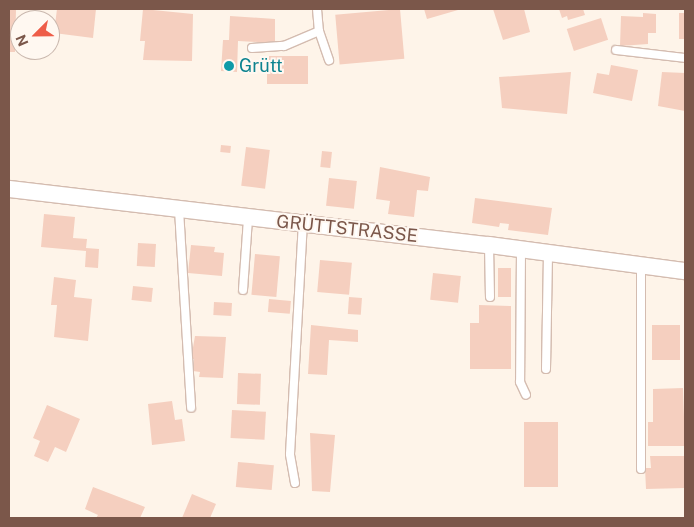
<!DOCTYPE html>
<meta charset="utf-8">
<style>
body{margin:0}
#map{position:relative;width:694px;height:527px;overflow:hidden;background:#fef4e9;font-family:"Public Sans",sans-serif}
div>[style]{position:absolute}
[style*='--x']{left:calc(var(--x)*1px);top:calc(var(--y)*1px);width:calc(var(--w)*1px);rotate:calc(var(--a)*1deg)}
.building>*{inset:0;background:#f5cfbf;transform-origin:0 0}
.roads{filter:drop-shadow(1px 0 #d4bcb0) drop-shadow(-1px 0 #d4bcb0) drop-shadow(0 1px #d4bcb0) drop-shadow(0 -1px #d4bcb0)}
.service>*{height:8px;margin:-4px;padding:0 4px;transform-origin:4px;border-radius:4px;background:#fff}
.minor>*{height:16px;margin:-8px;padding:0 8px;transform-origin:8px;border-radius:8px;background:#fff}
.dots>*{width:14px;height:14px;translate:-50% -50%;box-sizing:border-box;border:2px solid #fff8f1;border-radius:50%}
span{translate:-50% -50%;white-space:nowrap;text-align:center;line-height:1.15;-webkit-text-stroke:4px #fff8f1;paint-order:stroke}
.culture-label{font-size:18px;color:#0d838f}
.left{translate:0 -50%;text-align:left}
.street-label{font-size:18px;color:#7b574a}
.frame{position:absolute;inset:0;border:10px solid #7b574a;pointer-events:none}
.north{position:absolute;left:10px;top:10px;width:50px;height:50px;box-sizing:border-box;background:#fff8f1;border:1px solid #cab8ae;border-radius:50%;rotate:247deg;font-size:14px;font-weight:700;line-height:20px;text-align:center;color:#7b574a}
.north::after{content:'';display:block;margin:auto;width:18px;height:22px;background:#ee5d48;clip-path:polygon(50% 0,100% 100%,50% 72%,0 100%)}
</style>
<div id="map">
<div class="building">
<i style="clip-path:polygon(9px 9px,16px 9px,15px 52px,9px 52px)"></i>
<i style="clip-path:polygon(57px 9px,96px 9px,93px 38px,54px 33px)"></i>
<i style="clip-path:polygon(143px 9px,193px 14px,192px 61px,143px 60px,145px 41px,140px 41px)"></i>
<i style="left:400px;top:9px;width:50px;height:65px;rotate:85deg"></i>
<i style="clip-path:polygon(424px 9px,457px 9px,458px 10px,427px 19px)"></i>
<i style="clip-path:polygon(493px 9px,524px 9px,530px 32px,503px 40px)"></i>
<i style="clip-path:polygon(559px 9px,583px 9px,585px 15px,568px 20px,567px 16px,562px 18px)"></i>
<i style="clip-path:polygon(643px 13px,656px 14px,656px 33px,648px 33px,648px 44px,620px 46px,621px 16px,643px 17px)"></i>
<i style="left:679px;top:13px;width:6px;height:26px"></i>
<i style="clip-path:polygon(230px 16px,275px 19px,275px 43px,238px 41px,237px 72px,221px 71px,223px 40px,229px 40px)"></i>
<i style="left:601px;top:18px;width:23px;height:36px;rotate:72deg"></i>
<i style="left:267px;top:56px;width:41px;height:28px"></i>
<i style="clip-path:polygon(611px 65px,638px 70px,632px 101px,593px 93px,597px 73px,609px 75px)"></i>
<i style="clip-path:polygon(571px 72px,567px 114px,502px 108px,499px 77px)"></i>
<i style="clip-path:polygon(662px 72px,685px 73px,685px 111px,658px 106px)"></i>
<i style="left:221px;top:145px;width:10px;height:7px;rotate:6deg"></i>
<i style="left:246px;top:147px;width:24px;height:39px;rotate:7deg"></i>
<i style="left:322px;top:151px;width:10px;height:16px;rotate:6deg"></i>
<i style="clip-path:polygon(380px 167px,430px 177px,428px 191px,417px 190px,414px 217px,388px 214px,390px 201px,376px 199px)"></i>
<i style="left:329px;top:178px;width:28px;height:28px;rotate:6deg"></i>
<i style="clip-path:polygon(475px 198px,552px 208px,548px 235px,508px 230px,509px 224px,500px 223px,499px 227px,472px 223px)"></i>
<i style="clip-path:polygon(44px 214px,75px 217px,73px 238px,87px 239px,86px 248px,99px 249px,98px 268px,85px 267px,86px 251px,41px 247px)"></i>
<i style="left:138px;top:243px;width:18px;height:23px;rotate:3deg"></i>
<i style="clip-path:polygon(191px 245px,215px 247px,214px 252px,224px 253px,222px 276px,188px 273px)"></i>
<i style="left:255px;top:254px;width:25px;height:41px;rotate:5deg"></i>
<i style="left:320px;top:260px;width:32px;height:32px;rotate:5deg"></i>
<i style="left:498px;top:268px;width:13px;height:29px"></i>
<i style="left:433px;top:273px;width:28px;height:27px;rotate:6deg"></i>
<i style="clip-path:polygon(54px 277px,76px 280px,74px 297px,92px 299px,88px 341px,54px 337px,57px 305px,51px 305px)"></i>
<i style="left:133px;top:286px;width:20px;height:14px;rotate:6deg"></i>
<i style="left:349px;top:297px;width:13px;height:17px;rotate:4deg"></i>
<i style="left:269px;top:299px;width:22px;height:13px;rotate:5deg"></i>
<i style="left:214px;top:302px;width:18px;height:13px;rotate:3deg"></i>
<i style="clip-path:polygon(479px 305px,511px 306px,511px 369px,470px 369px,470px 323px,479px 323px)"></i>
<i style="clip-path:polygon(311px 325px,358px 330px,358px 342px,329px 340px,327px 375px,308px 374px)"></i>
<i style="left:652px;top:325px;width:28px;height:35px"></i>
<i style="clip-path:polygon(195px 336px,226px 337px,223px 378px,199px 377px,200px 372px,193px 371px,194px 359px,191px 359px)"></i>
<i style="left:238px;top:373px;width:23px;height:31px;rotate:2deg"></i>
<i style="clip-path:polygon(683px 388px,685px 446px,648px 446px,648px 422px,653px 422px,653px 389px)"></i>
<i style="clip-path:polygon(172px 401px,175px 420px,182px 419px,185px 441px,152px 445px,148px 404px)"></i>
<i style="clip-path:polygon(47px 405px,80px 419px,66px 452px,55px 447px,48px 462px,34px 456px,40px 441px,33px 438px)"></i>
<i style="left:232px;top:410px;width:34px;height:28px;rotate:3deg"></i>
<i style="left:524px;top:422px;width:34px;height:65px"></i>
<i style="clip-path:polygon(310px 433px,335px 435px,330px 492px,312px 491px)"></i>
<i style="clip-path:polygon(650px 456px,685px 456px,685px 488px,646px 489px,645px 468px,651px 468px)"></i>
<i style="left:238px;top:462px;width:36px;height:25px;rotate:5deg"></i>
<i style="clip-path:polygon(93px 487px,145px 507px,140px 518px,96px 518px,98px 515px,85px 509px)"></i>
<i style="clip-path:polygon(192px 494px,216px 504px,210px 518px,182px 518px)"></i>
</div>
<div class="roads">
<div class="service">
<i style="--x:317;--y:9;--w:22;--a:85"></i>
<i style="--x:319;--y:31;--w:31;--a:71"></i>
<i style="--x:252;--y:48;--w:32;--a:-4"></i>
<i style="--x:284;--y:46;--w:38;--a:-23"></i>
<i style="--x:616;--y:50;--w:69;--a:6.6"></i>
<i style="--x:179;--y:210;--w:198;--a:86.5"></i>
<i style="--x:489;--y:245;--w:52;--a:88.9"></i>
<i style="--x:521;--y:250;--w:132;--a:90.4"></i>
<i style="--x:520;--y:382;--w:14;--a:65"></i>
<i style="--x:243;--y:290;--w:72;--a:-86"></i>
<i style="--x:546;--y:369;--w:115;--a:-89"></i>
<i style="--x:641;--y:469;--w:203;--a:-90"></i>
<i style="--x:295;--y:483;--w:29;--a:-100"></i>
<i style="--x:290;--y:454;--w:229;--a:-86.8"></i>
</div>
<div class="minor">
<i style="--x:9;--y:189;--w:483;--a:6.7"></i>
<i style="--x:489;--y:245;--w:198;--a:7.6"></i>
</div>
</div>
<div class="dots">
<i style="left:229px;top:66px;background:#0f9aa8"></i>
</div>
<div class="culture-label">
<span class="left" style="left:239px;top:66px">Grütt</span>
</div>
<div class="street-label">
<span style="left:347px;top:229px;rotate:6deg">GRÜTTSTRASSE</span>
</div>
<div class="frame"></div>
<div class="north">N</div>
</div>
